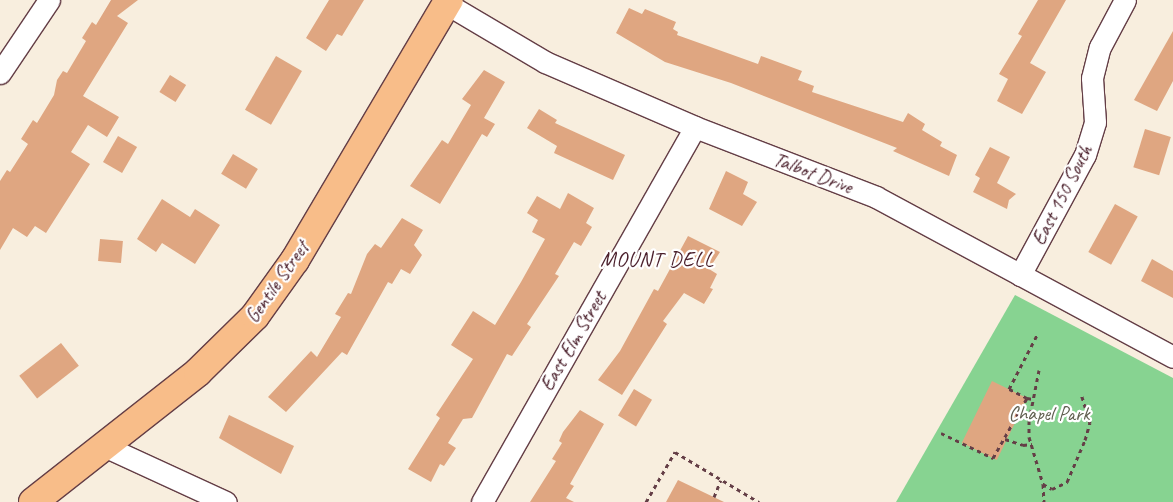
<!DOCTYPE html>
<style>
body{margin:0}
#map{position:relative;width:1173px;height:502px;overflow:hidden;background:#f8eede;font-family:Caveat,sans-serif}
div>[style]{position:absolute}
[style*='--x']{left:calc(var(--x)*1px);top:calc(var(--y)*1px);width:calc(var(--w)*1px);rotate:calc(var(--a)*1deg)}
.green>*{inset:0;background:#87d391}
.building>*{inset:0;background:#dfa681;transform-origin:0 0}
.path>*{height:3px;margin-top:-1.5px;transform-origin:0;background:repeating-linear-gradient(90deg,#643e46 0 4px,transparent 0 8px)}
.roads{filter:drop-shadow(1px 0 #643e46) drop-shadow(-1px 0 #643e46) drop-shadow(0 1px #643e46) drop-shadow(0 -1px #643e46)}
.minor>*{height:21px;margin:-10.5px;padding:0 10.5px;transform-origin:10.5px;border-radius:10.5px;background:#fff}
.major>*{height:28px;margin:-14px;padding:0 14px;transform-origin:14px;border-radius:14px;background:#f8bd89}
span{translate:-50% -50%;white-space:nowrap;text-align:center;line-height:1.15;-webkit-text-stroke:4.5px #fff;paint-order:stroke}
.street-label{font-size:20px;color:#4a1f2b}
.park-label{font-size:20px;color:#5f5e4f}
.neighbourhood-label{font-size:21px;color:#4a1f2b;letter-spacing:1px}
</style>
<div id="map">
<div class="green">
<i style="clip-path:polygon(1015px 295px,1173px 378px,1173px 502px,896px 502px)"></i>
</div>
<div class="building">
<i style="clip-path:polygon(111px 0,138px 0,117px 16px,128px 23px,83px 96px,119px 117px,107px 137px,88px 125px,71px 152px,90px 164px,46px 233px,35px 226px,27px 237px,13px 228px,0 250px,0 181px,7px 170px,10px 172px,28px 144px,21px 139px,33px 120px,37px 123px,54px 95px,57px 80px,63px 71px,67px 73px,86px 41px,82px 38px,92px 22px,96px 25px)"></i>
<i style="clip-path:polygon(329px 0,364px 0,342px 36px,337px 34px,326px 51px,306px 38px)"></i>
<i style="clip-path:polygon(1038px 0,1066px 0,1030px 63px,1046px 72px,1022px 114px,997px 101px,1008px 79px,999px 74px,1022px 36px,1018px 34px)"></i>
<i style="clip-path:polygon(629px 8px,642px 14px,645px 9px,676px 22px,673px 29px,678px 32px,677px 35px,758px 64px,761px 56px,802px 71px,798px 80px,814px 86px,812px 92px,903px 122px,908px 113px,925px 124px,922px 130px,942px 142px,940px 146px,957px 155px,949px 176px,893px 151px,897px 148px,731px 83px,665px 62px,616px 33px)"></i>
<i style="clip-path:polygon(1173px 31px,1173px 81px,1157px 111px,1134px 100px)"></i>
<i style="left:276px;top:56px;width:30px;height:62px;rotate:30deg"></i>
<i style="clip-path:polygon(484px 70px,505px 82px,484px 118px,495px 124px,487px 137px,482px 134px,440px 204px,410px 186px,442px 140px,448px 144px,471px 105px,462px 99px)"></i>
<i style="left:170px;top:75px;width:19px;height:20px;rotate:32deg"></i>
<i style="clip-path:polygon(539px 109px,557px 120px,555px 123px,625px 155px,613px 180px,554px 153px,557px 146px,527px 128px)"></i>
<i style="left:1145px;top:129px;width:27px;height:40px;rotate:17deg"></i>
<i style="left:118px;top:136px;width:22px;height:30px;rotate:30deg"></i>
<i style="clip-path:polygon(990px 147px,1010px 157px,997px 183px,1016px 194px,1009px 200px,1007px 209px,973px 192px,980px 178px,975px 175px)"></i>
<i style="left:233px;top:154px;width:29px;height:23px;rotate:31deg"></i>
<i style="clip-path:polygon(726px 171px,748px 182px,743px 194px,757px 202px,742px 226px,709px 209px)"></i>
<i style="clip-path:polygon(568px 193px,594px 208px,586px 223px,592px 227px,581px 246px,574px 242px,555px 274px,559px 276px,527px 324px,531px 327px,512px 356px,507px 354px,472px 418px,463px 419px,448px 443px,456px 448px,444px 466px,440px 464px,431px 482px,408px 469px,440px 418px,436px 415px,473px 359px,451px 345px,473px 311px,495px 325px,521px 282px,545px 239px,532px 232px,538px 220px,527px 213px,537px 196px,560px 209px)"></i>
<i style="clip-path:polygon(162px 199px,190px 217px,195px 209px,220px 225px,195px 264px,162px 243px,156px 252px,137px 239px)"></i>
<i style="left:1115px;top:204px;width:26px;height:55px;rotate:29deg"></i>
<i style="clip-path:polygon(402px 218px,423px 230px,414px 245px,422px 255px,410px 274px,401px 269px,392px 284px,388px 282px,347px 355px,342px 352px,286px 412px,268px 397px,311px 351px,317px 357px,341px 317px,335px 314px,348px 293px,351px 294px,367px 254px,375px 244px,381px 248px)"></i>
<i style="clip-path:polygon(688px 236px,720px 252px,709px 269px,717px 274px,710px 288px,713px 289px,704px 304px,684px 293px,663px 321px,667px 324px,622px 395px,598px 380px,620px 351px,654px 289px,658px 291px)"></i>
<i style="left:100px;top:239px;width:23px;height:22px;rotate:5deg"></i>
<i style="clip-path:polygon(1152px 259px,1173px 271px,1173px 298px,1141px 281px)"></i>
<i style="left:61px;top:343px;width:29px;height:53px;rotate:52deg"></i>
<i style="left:992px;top:381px;width:39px;height:69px;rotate:26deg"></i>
<i style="left:634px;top:389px;width:21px;height:31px;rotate:31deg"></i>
<i style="clip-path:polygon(580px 410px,604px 424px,570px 484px,574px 486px,566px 498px,574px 502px,530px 502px,556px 461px,552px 459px,562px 443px,559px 441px,563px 432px)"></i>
<i style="clip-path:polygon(229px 415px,294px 446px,281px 474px,219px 438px)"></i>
<i style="clip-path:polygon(678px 480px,724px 502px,666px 502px)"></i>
</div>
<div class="path">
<i style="--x:1039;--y:370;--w:52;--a:101.1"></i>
<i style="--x:1029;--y:421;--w:16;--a:90"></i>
<i style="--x:1029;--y:437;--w:49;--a:73.4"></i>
<i style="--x:1043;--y:484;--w:18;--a:87"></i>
<i style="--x:1027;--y:398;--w:20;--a:-153"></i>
<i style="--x:1009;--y:389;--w:61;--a:-62.6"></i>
<i style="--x:941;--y:433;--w:58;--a:25.7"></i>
<i style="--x:993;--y:458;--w:69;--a:-60.5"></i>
<i style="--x:1027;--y:398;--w:6;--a:9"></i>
<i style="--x:1005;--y:439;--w:19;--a:18"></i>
<i style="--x:1023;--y:445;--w:9;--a:-6"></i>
<i style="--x:1043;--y:484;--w:10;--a:29"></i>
<i style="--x:1052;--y:489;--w:17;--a:-25"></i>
<i style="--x:1067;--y:482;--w:46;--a:-66.8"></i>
<i style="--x:1085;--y:440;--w:18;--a:-74"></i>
<i style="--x:1090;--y:423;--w:30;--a:-107"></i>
<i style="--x:714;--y:497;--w:18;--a:-68"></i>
<i style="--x:646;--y:502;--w:58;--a:-59.9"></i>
<i style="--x:675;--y:452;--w:98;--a:30.8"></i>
</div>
<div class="roads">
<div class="minor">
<i style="--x:447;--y:4;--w:114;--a:30.6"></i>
<i style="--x:545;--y:62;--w:163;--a:23.4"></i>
<i style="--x:695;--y:127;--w:194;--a:21.1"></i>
<i style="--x:876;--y:197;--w:337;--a:28.3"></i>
<i style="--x:0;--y:73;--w:88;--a:-56.1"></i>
<i style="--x:1020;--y:275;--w:136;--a:-61.6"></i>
<i style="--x:1085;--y:155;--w:34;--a:-73"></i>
<i style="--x:1095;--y:122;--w:44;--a:-93.9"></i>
<i style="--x:1092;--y:78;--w:32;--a:-76"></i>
<i style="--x:1100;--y:47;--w:53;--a:-62"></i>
<i style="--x:104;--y:446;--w:134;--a:24.7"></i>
<i style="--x:482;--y:502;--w:431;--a:-60.4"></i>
</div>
<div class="major">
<i style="--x:33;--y:502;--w:210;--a:-38.2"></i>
<i style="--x:198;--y:372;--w:80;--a:-44.5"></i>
<i style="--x:255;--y:316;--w:69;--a:-54.5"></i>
<i style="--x:295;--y:260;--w:302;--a:-59.4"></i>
</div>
</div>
<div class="street-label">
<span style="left:813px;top:173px;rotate:21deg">Talbot Drive</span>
<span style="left:1062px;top:195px;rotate:-63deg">East 150 South</span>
<span style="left:277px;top:282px;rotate:-55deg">Gentile Street</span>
<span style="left:573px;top:341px;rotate:-60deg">East Elm Street</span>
</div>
<div class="park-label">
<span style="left:1049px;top:413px">Chapel Park</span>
</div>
<div class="neighbourhood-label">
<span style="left:657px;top:259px">MOUNT DELL</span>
</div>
</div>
